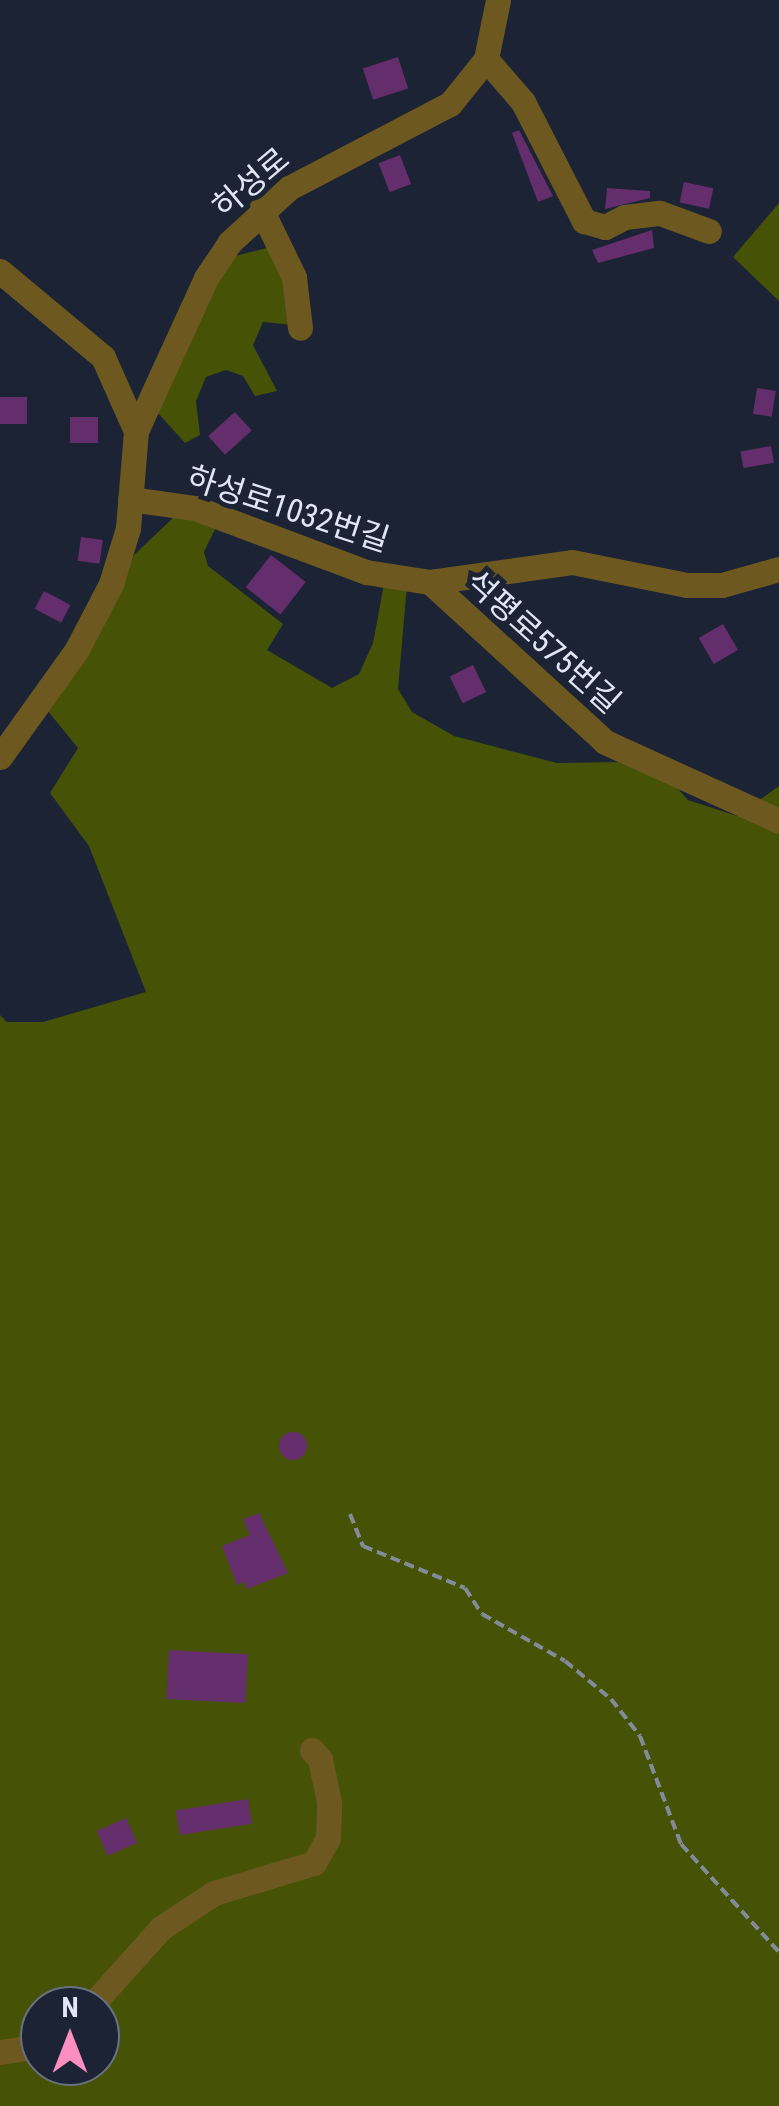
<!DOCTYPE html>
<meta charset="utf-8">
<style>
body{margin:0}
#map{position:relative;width:779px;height:2106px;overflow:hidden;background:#1c2335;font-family:"Roboto Condensed","Noto Sans KR",sans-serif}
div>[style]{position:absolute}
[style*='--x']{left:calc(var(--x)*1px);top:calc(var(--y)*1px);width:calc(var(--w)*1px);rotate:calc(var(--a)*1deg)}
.forest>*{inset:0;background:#465206}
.building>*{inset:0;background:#642d6b;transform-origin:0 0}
.round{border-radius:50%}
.path>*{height:4px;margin-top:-2px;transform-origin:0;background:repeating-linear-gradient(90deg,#848a99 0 10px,transparent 0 15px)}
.minor>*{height:25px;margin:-12.5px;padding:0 12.5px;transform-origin:12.5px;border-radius:12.5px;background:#6d591f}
span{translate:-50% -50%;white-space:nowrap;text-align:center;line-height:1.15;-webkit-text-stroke:10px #1c2335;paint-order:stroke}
.street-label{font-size:32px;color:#e0e6f3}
.north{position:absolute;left:20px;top:1986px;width:100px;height:100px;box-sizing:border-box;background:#1c2335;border:2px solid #6a7181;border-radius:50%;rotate:0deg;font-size:28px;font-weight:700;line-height:40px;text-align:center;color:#e0e6f3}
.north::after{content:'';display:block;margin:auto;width:35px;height:45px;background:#fd8ec0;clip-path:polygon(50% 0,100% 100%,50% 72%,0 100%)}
</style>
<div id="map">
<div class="forest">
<i style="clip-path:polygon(779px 203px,779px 301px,733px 257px)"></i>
<i style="clip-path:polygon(271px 247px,278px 253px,294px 325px,263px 322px,253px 345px,277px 391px,255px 396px,243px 376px,226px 370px,206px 377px,196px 401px,200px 435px,185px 443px,157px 412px,210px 293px,235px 256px)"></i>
<i style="clip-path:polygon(evenodd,175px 516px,218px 523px,204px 552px,208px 566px,283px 624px,267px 650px,332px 688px,359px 674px,373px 643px,384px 584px,407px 585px,398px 689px,412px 712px,454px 736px,557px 763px,625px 762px,671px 781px,688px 800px,737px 816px,779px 786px,779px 2106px,0 2106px,0 1015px,7px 1022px,43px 1022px,146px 992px,89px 846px,50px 793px,78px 748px,47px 710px,113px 606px,134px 555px,175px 516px,40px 2006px,100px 2006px,100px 2066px,40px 2066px,40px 2006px)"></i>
</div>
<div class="building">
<i style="left:398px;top:57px;width:33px;height:37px;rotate:72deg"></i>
<i style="clip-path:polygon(519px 130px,553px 196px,538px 202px,512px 133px)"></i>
<i style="left:400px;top:155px;width:31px;height:23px;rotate:69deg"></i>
<i style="left:684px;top:182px;width:30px;height:21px;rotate:12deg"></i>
<i style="clip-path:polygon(607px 188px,650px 191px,650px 198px,605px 209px)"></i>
<i style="clip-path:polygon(652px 230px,654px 248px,598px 263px,592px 250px)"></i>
<i style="left:757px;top:388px;width:19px;height:26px;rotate:9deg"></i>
<i style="left:0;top:397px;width:27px;height:27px"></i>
<i style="left:235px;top:412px;width:25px;height:36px;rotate:48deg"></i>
<i style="left:98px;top:417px;width:26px;height:28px;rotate:90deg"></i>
<i style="left:771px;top:446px;width:17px;height:31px;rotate:80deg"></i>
<i style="left:81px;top:537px;width:22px;height:24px;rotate:8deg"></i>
<i style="left:271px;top:555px;width:44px;height:41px;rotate:38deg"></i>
<i style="left:44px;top:591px;width:30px;height:20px;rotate:28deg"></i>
<i style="left:723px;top:624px;width:30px;height:28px;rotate:60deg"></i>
<i style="left:473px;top:665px;width:30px;height:26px;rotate:64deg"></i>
<i class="round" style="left:279px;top:1432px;width:28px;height:28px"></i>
<i style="clip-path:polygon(259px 1513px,288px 1573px,247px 1589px,244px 1582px,237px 1585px,222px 1546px,250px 1535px,243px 1519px)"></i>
<i style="left:169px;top:1650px;width:79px;height:49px;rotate:3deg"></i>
<i style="left:248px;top:1799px;width:25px;height:73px;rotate:81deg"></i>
<i style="left:126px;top:1818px;width:27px;height:32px;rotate:66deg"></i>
</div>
<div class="path">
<i style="--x:350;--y:1514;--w:35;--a:68"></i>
<i style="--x:363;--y:1546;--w:110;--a:22.4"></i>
<i style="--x:465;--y:1588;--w:31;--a:57"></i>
<i style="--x:482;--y:1614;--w:95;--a:29.5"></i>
<i style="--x:565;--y:1661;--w:60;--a:39.6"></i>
<i style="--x:611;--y:1699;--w:47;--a:51.9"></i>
<i style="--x:640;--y:1736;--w:116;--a:69.2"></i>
<i style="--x:681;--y:1844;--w:146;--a:47.8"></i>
</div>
<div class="minor">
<i style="--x:486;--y:59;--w:57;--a:49.3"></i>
<i style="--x:523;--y:102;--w:134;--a:62.9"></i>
<i style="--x:584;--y:221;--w:22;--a:16"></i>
<i style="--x:605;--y:227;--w:22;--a:-27"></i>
<i style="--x:625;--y:217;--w:35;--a:-7"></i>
<i style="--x:660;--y:213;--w:52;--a:20.2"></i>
<i style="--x:261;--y:209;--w:76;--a:64.1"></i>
<i style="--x:294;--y:277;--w:51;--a:83.3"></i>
<i style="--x:0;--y:271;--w:134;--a:39.9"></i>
<i style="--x:103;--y:357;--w:81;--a:66"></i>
<i style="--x:130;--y:499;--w:66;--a:7.9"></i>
<i style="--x:195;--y:508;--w:183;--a:20.5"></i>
<i style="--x:366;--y:572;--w:65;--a:8.9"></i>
<i style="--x:430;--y:582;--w:143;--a:-8"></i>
<i style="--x:572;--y:562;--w:117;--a:11.3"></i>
<i style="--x:687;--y:585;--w:35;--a:0"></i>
<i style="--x:722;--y:585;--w:59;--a:-15.7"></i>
<i style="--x:430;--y:582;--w:237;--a:42.4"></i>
<i style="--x:605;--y:742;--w:191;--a:24.4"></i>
<i style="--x:0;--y:757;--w:130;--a:-54.4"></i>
<i style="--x:76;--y:651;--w:76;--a:-62.4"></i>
<i style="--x:111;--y:584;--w:59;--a:-73.1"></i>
<i style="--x:128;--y:528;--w:97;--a:-85.3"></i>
<i style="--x:136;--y:431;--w:168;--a:-65.4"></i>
<i style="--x:206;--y:278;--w:43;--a:-56.3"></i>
<i style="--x:230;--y:242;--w:80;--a:-42.5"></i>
<i style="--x:289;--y:188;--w:182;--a:-27.6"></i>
<i style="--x:450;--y:104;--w:58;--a:-51.3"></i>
<i style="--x:486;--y:59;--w:60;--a:-78.5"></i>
<i style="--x:91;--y:2006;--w:105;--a:-48.1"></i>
<i style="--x:161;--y:1928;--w:64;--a:-33.4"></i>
<i style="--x:214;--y:1893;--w:104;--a:-16.7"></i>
<i style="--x:314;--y:1863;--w:29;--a:-61"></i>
<i style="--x:328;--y:1838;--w:36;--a:-88"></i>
<i style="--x:329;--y:1802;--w:44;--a:-101.8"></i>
<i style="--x:320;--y:1759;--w:12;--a:-132"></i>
<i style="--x:0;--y:2052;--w:40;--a:-8.5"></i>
</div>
<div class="street-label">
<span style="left:251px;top:183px;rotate:-40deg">하성로</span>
<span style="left:288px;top:509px;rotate:18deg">하성로1032번길</span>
<span style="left:543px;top:642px;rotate:42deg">석평로575번길</span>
</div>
<div class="north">N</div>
</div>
